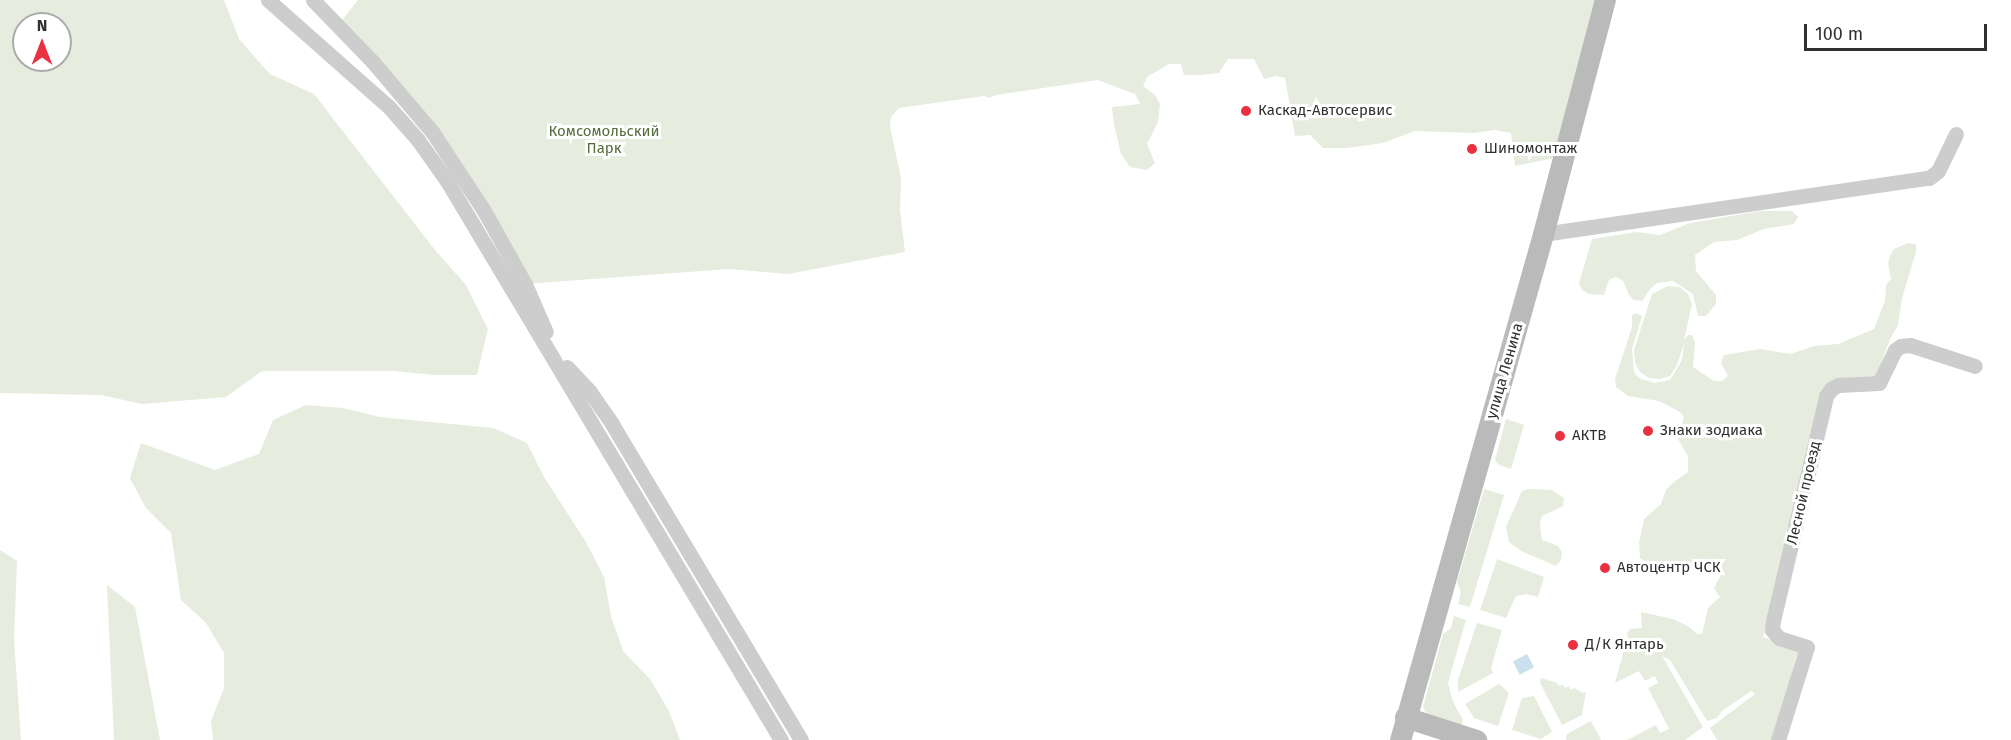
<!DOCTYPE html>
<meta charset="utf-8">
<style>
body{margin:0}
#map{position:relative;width:2011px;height:740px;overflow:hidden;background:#fff;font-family:"Fira Sans",sans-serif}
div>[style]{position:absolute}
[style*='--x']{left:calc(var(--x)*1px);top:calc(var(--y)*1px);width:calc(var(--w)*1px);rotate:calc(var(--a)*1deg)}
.green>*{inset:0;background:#e6edde}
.water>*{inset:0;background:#cae0ed;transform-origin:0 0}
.street>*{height:15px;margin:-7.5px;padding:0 7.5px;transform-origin:7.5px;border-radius:7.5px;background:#cdcdcd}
.secondary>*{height:21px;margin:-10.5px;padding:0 10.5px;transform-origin:10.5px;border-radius:10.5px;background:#bababa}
.dots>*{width:16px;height:16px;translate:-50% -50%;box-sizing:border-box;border:3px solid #fff;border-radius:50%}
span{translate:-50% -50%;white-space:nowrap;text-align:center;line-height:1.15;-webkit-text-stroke:6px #fff;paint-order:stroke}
.poi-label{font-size:15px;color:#303030}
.left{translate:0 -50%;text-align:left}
.park-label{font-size:15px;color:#546d3c}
.street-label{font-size:15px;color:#303030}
.north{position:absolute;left:12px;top:12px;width:60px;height:60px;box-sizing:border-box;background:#fff;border:2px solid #acacac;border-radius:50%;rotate:0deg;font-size:16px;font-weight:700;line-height:24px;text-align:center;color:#303030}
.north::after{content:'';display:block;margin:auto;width:21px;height:27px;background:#e93141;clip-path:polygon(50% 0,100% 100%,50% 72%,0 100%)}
.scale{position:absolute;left:1804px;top:24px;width:183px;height:27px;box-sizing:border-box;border:3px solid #303030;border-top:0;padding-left:8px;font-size:18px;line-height:21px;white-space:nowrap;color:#303030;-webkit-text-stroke:4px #fff;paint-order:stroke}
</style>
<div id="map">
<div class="green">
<i style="clip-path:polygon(evenodd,0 0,224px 0,239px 39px,270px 74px,314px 94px,435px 250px,466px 285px,488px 329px,477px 375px,435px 375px,393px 371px,262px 371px,226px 397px,142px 404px,101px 395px,0 393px,0 0,24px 24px,60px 24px,60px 60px,24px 60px,24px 24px)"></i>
<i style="clip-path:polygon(358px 0,1605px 0,1564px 156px,1515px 166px,1511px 133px,1495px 130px,1473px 133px,1415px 131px,1383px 143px,1347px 148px,1323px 148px,1310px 135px,1295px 136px,1285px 78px,1277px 76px,1264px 79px,1254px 59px,1228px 59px,1219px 73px,1200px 75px,1184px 75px,1181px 64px,1169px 64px,1147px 77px,1143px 86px,1155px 95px,1160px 104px,1158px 122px,1147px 144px,1155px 163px,1147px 170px,1130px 167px,1121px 154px,1114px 125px,1112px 107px,1140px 104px,1135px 94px,1098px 80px,996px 95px,989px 98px,984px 96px,899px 108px,891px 117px,890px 127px,901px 178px,900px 210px,905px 252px,788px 274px,729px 269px,525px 284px,433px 134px,338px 25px)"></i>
<i style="clip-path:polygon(1761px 211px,1792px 211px,1798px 217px,1794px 224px,1764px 229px,1737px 240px,1714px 242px,1695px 255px,1696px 271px,1716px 295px,1716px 304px,1706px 316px,1698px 316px,1693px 294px,1673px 281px,1657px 283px,1651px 288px,1642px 301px,1634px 300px,1629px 295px,1623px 281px,1616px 277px,1609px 280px,1604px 295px,1589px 294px,1582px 290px,1579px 283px,1592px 239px,1636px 232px,1660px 235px,1690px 223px)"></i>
<i style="clip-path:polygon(1908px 243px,1916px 244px,1916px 252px,1902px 298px,1898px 325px,1890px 339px,1876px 377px,1823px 391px,1763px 637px,1802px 650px,1796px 656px,1775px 740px,1717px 740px,1710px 728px,1755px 694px,1751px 691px,1722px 711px,1717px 718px,1707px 721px,1670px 660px,1662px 656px,1703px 727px,1685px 740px,1627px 740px,1656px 725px,1660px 733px,1669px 729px,1648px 688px,1658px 683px,1655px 676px,1645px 681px,1639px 671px,1615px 683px,1626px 643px,1629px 643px,1627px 634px,1630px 629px,1642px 628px,1641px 612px,1673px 619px,1688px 626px,1697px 634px,1702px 634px,1708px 608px,1720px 597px,1714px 588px,1722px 573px,1722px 567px,1709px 563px,1690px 570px,1669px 562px,1646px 562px,1640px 558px,1639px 543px,1644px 519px,1661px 504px,1666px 490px,1674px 482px,1688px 472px,1688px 456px,1678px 439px,1684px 417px,1680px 412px,1659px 401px,1628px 396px,1616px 387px,1615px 379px,1632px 327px,1632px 315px,1635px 313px,1642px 316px,1632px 349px,1634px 372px,1639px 378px,1654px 383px,1670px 380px,1682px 360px,1684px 344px,1676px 367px,1670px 376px,1660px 379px,1649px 378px,1640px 372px,1635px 363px,1634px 350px,1652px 294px,1668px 286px,1679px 287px,1688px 294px,1692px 304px,1684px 340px,1688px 335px,1692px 335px,1695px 343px,1693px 367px,1714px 381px,1722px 381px,1728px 376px,1721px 363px,1724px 355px,1760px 349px,1791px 354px,1814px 346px,1838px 344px,1874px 329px,1885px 301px,1886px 285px,1891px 279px,1888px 264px,1890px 256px,1894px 249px)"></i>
<i style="clip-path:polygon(306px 405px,343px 408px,380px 417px,493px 428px,527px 443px,544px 477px,586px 542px,604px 577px,611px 616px,623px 651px,650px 679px,669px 711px,680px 740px,213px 740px,211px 721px,224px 688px,224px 653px,206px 623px,181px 600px,171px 533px,146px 508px,130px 478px,141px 443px,215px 470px,259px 454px,273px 420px)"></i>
<i style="clip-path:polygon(1506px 419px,1524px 425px,1511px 469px,1499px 465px,1495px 460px)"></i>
<i style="clip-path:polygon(1484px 489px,1504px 495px,1470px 607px,1458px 604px,1461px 592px,1457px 582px)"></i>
<i style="clip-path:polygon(1528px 489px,1552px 490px,1564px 498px,1563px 506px,1542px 516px,1540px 524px,1542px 540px,1558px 546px,1562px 552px,1561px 560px,1556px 566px,1521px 551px,1509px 542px,1506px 527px,1522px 491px)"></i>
<i style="clip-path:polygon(0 550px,17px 561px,14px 639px,21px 740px,0 740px)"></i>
<i style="clip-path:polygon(1497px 559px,1544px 577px,1538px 597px,1526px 594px,1516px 596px,1506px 618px,1480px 610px)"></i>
<i style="clip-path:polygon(107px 585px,135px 607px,160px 740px,114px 740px)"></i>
<i style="clip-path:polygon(1454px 616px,1466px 620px,1448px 683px,1453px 702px,1463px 720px,1461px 728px,1427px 715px,1423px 707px,1443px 634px,1451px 628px)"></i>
<i style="clip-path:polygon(1477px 623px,1502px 630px,1491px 668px,1493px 673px,1458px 692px,1458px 680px)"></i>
<i style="clip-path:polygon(1541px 678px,1557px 683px,1559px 686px,1563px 685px,1565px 688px,1569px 686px,1571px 690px,1574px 688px,1583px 693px,1586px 692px,1582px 715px,1562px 725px,1540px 683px)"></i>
<i style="clip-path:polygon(1499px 684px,1509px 693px,1498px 726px,1474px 718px,1465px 704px)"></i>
<i style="clip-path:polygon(1534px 696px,1552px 732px,1541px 739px,1512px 730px,1522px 698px)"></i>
<i style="clip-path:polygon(1591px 721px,1601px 740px,1566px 740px,1567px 734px)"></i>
</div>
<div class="water">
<i style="left:1527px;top:654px;width:15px;height:16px;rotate:62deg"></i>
</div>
<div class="street">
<i style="--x:268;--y:0;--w:162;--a:41.5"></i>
<i style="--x:389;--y:107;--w:44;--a:48.7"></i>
<i style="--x:418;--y:140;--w:50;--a:54.7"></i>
<i style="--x:447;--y:181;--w:651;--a:59.14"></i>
<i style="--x:313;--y:0;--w:85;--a:46"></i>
<i style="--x:372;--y:61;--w:94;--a:49.7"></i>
<i style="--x:433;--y:133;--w:91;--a:56.7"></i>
<i style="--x:483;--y:209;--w:86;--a:60.8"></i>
<i style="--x:525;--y:284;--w:52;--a:66.4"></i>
<i style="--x:1543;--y:234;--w:390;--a:-8.3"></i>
<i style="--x:1929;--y:178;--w:11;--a:-38"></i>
<i style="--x:1938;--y:171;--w:41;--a:-64.1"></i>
<i style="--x:567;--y:367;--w:34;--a:47"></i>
<i style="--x:590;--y:392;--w:39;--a:55"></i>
<i style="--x:612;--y:424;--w:368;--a:59.1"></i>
<i style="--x:1778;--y:740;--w:97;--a:-72.7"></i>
<i style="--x:1807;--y:647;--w:29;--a:-162"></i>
<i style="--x:1779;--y:638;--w:11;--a:-131"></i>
<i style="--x:1772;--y:630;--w:9;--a:-84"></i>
<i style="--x:1773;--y:621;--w:231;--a:-76.7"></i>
<i style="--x:1826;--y:396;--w:9;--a:-54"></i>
<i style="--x:1831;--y:389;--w:8;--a:-30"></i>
<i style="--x:1838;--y:385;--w:41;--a:-2.8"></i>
<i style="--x:1879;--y:383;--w:37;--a:-64"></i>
<i style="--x:1895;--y:350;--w:7;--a:-34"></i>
<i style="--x:1901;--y:346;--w:9;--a:-6"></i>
<i style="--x:1910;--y:345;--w:68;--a:17.9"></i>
</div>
<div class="secondary">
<i style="--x:1405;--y:717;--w:75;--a:17.9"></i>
<i style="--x:1400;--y:740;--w:526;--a:-74.22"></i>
<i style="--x:1543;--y:234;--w:242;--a:-75.2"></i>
</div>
<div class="dots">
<i style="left:1246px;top:111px;background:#e93141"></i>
<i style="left:1472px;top:149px;background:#e93141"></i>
<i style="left:1648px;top:431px;background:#e93141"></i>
<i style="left:1560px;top:436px;background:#e93141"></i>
<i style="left:1605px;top:568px;background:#e93141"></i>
<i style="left:1573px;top:645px;background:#e93141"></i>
</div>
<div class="poi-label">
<span class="left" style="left:1258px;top:111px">Каскад-Автосервис</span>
<span class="left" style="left:1484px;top:149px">Шиномонтаж</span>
<span class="left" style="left:1660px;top:431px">Знаки зодиака</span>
<span class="left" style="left:1572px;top:436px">АКТВ</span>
<span class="left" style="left:1617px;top:568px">Автоцентр ЧСК</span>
<span class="left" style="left:1585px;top:645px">Д/К Янтарь</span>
</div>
<div class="park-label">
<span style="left:604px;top:140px">Комсомольский<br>Парк</span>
</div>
<div class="street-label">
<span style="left:1505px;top:371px;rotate:-74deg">улица Ленина</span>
<span style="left:1804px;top:493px;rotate:-77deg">Лесной проезд</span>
</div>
<div class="north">N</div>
<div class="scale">100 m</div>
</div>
